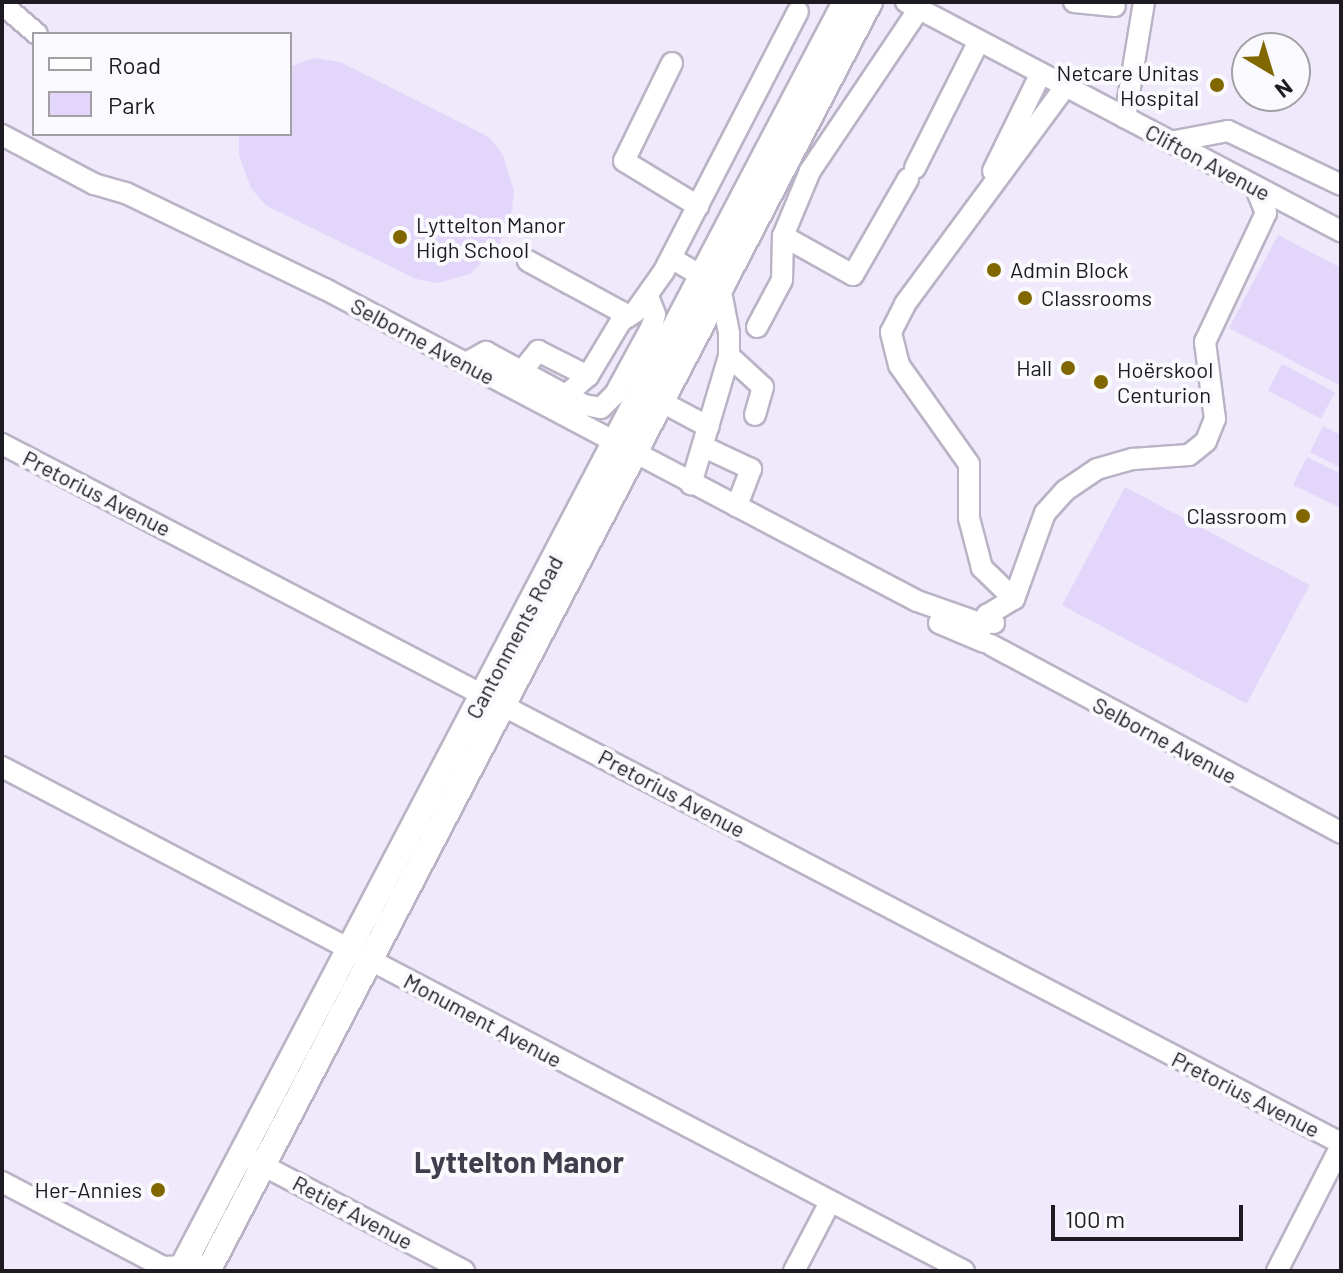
<!DOCTYPE html>
<meta charset="utf-8">
<style>
body{margin:0}
#map{position:relative;width:1343px;height:1273px;overflow:hidden;background:#efe9fb;font-family:Barlow,sans-serif}
div>[style]{position:absolute}
[style*='--x']{left:calc(var(--x)*1px);top:calc(var(--y)*1px);width:calc(var(--w)*1px);rotate:calc(var(--a)*1deg)}
.green>*{inset:0;background:#e2d6fa;transform-origin:0 0}
.roads{filter:drop-shadow(2px 0 #b9b3c5) drop-shadow(-2px 0 #b9b3c5) drop-shadow(0 2px #b9b3c5) drop-shadow(0 -2px #b9b3c5)}
.minor>*{height:20px;margin:-10px;padding:0 10px;transform-origin:10px;border-radius:10px;background:#fff}
.major>*{height:24px;margin:-12px;padding:0 12px;transform-origin:12px;border-radius:12px;background:#fff}
.dots>*{width:22px;height:22px;translate:-50% -50%;box-sizing:border-box;border:4px solid #faf9fd;border-radius:50%}
span{translate:-50% -50%;white-space:nowrap;text-align:center;line-height:1.15;-webkit-text-stroke:8px #faf9fd;paint-order:stroke}
.poi-label{font-size:22px;color:#1d1a21}
.right{translate:-100% -50%;text-align:right}
.left{translate:0 -50%;text-align:left}
.street-label{font-size:22px;color:#1d1a21}
.district-label{font-size:30px;color:#423d4c;font-weight:700}
.frame{position:absolute;inset:0;border:4px solid #1d1a21;pointer-events:none}
.legend{position:absolute;left:32px;top:32px;width:260px;height:104px;box-sizing:border-box;background:#faf9fd;border:2px solid #a2a0a5;margin:0;padding:10px 14px;list-style:none;font-size:24px;color:#1d1a21}
.legend li{display:flex;align-items:center;gap:16px;height:40px}
.legend b{width:40px;border:2px solid #a2a0a5}
.north{position:absolute;left:1231px;top:32px;width:80px;height:80px;box-sizing:border-box;background:#faf9fd;border:2px solid #a2a0a5;border-radius:50%;rotate:142deg;font-size:22px;font-weight:700;line-height:32px;text-align:center;color:#1d1a21}
.north::after{content:'';display:block;margin:auto;width:28px;height:36px;background:#816700;clip-path:polygon(50% 0,100% 100%,50% 72%,0 100%)}
.scale{position:absolute;left:1051px;top:1205px;width:192px;height:36px;box-sizing:border-box;border:4px solid #1d1a21;border-top:0;padding-left:10px;font-size:24px;line-height:28px;white-space:nowrap;color:#1d1a21;-webkit-text-stroke:6px #faf9fd;paint-order:stroke}
</style>
<div id="map">
<div class="green">
<i style="clip-path:polygon(313px 58px,340px 62px,489px 137px,503px 155px,514px 192px,512px 210px,499px 245px,470px 274px,438px 283px,416px 279px,265px 205px,251px 188px,239px 156px,239px 134px,290px 134px,290px 67px)"></i>
<i style="clip-path:polygon(1278px 235px,1341px 268px,1341px 386px,1229px 328px)"></i>
<i style="left:1282px;top:364px;width:60px;height:30px;rotate:28deg"></i>
<i style="clip-path:polygon(1323px 426px,1341px 435px,1341px 468px,1310px 452px)"></i>
<i style="clip-path:polygon(1307px 457px,1341px 474px,1341px 508px,1293px 485px)"></i>
<i style="left:1125px;top:487px;width:209px;height:134px;rotate:28deg"></i>
</div>
<div class="roads">
<div class="minor">
<i style="--x:906;--y:2;--w:492;--a:27.8"></i>
<i style="--x:1074;--y:2;--w:41;--a:5.6"></i>
<i style="--x:2;--y:4;--w:46;--a:40.6"></i>
<i style="--x:672;--y:63;--w:109;--a:116.1"></i>
<i style="--x:624;--y:161;--w:87;--a:31.3"></i>
<i style="--x:1125;--y:118;--w:118;--a:-80.7"></i>
<i style="--x:2;--y:135;--w:104;--a:28"></i>
<i style="--x:94;--y:184;--w:33;--a:16"></i>
<i style="--x:126;--y:193;--w:221;--a:25.8"></i>
<i style="--x:325;--y:289;--w:669;--a:27.79"></i>
<i style="--x:917;--y:601;--w:72;--a:19.4"></i>
<i style="--x:1170;--y:142;--w:59;--a:-10.7"></i>
<i style="--x:1228;--y:131;--w:125;--a:25.5"></i>
<i style="--x:915;--y:168;--w:142;--a:-63.3"></i>
<i style="--x:993;--y:171;--w:109;--a:-63.9"></i>
<i style="--x:783;--y:236;--w:80;--a:29.1"></i>
<i style="--x:853;--y:275;--w:111;--a:-60.2"></i>
<i style="--x:671;--y:258;--w:57;--a:30.6"></i>
<i style="--x:720;--y:287;--w:47;--a:78.9"></i>
<i style="--x:729;--y:333;--w:23;--a:90"></i>
<i style="--x:729;--y:356;--w:134;--a:106.5"></i>
<i style="--x:528;--y:261;--w:115;--a:28.6"></i>
<i style="--x:757;--y:327;--w:53;--a:-62"></i>
<i style="--x:782;--y:280;--w:44;--a:-88.7"></i>
<i style="--x:783;--y:236;--w:70;--a:-67.4"></i>
<i style="--x:810;--y:171;--w:195;--a:-56.1"></i>
<i style="--x:729;--y:356;--w:46;--a:42.4"></i>
<i style="--x:763;--y:387;--w:29;--a:106"></i>
<i style="--x:466;--y:363;--w:23;--a:-29"></i>
<i style="--x:486;--y:352;--w:111;--a:28.4"></i>
<i style="--x:584;--y:405;--w:17;--a:10"></i>
<i style="--x:601;--y:408;--w:20;--a:-45"></i>
<i style="--x:615;--y:394;--w:77;--a:-61.4"></i>
<i style="--x:652;--y:326;--w:12;--a:-76"></i>
<i style="--x:655;--y:314;--w:18;--a:-112"></i>
<i style="--x:522;--y:371;--w:26;--a:-51"></i>
<i style="--x:538;--y:351;--w:56;--a:26.6"></i>
<i style="--x:566;--y:395;--w:29;--a:-41"></i>
<i style="--x:588;--y:376;--w:64;--a:-59"></i>
<i style="--x:621;--y:321;--w:17;--a:-33"></i>
<i style="--x:635;--y:312;--w:50;--a:-54.7"></i>
<i style="--x:664;--y:271;--w:292;--a:-62.7"></i>
<i style="--x:660;--y:401;--w:55;--a:28"></i>
<i style="--x:2;--y:444;--w:1510;--a:27.57"></i>
<i style="--x:704;--y:447;--w:52;--a:25.1"></i>
<i style="--x:751;--y:469;--w:40;--a:111"></i>
<i style="--x:1014;--y:599;--w:45;--a:-135.9"></i>
<i style="--x:982;--y:568;--w:52;--a:-104.6"></i>
<i style="--x:969;--y:518;--w:54;--a:-90"></i>
<i style="--x:969;--y:464;--w:121;--a:-125.3"></i>
<i style="--x:899;--y:365;--w:34;--a:-104"></i>
<i style="--x:891;--y:332;--w:31;--a:-63"></i>
<i style="--x:905;--y:304;--w:270;--a:-53.6"></i>
<i style="--x:939;--y:623;--w:49;--a:22.9"></i>
<i style="--x:994;--y:623;--w:11;--a:-131"></i>
<i style="--x:987;--y:615;--w:31;--a:-31"></i>
<i style="--x:1014;--y:599;--w:91;--a:-70.2"></i>
<i style="--x:1045;--y:513;--w:31;--a:-48"></i>
<i style="--x:1066;--y:490;--w:37;--a:-34"></i>
<i style="--x:1097;--y:469;--w:37;--a:-16"></i>
<i style="--x:1133;--y:459;--w:56;--a:-4.1"></i>
<i style="--x:1189;--y:455;--w:22;--a:-39"></i>
<i style="--x:1206;--y:441;--w:24;--a:-68"></i>
<i style="--x:1215;--y:419;--w:78;--a:-97.4"></i>
<i style="--x:1205;--y:342;--w:143;--a:-64.7"></i>
<i style="--x:1266;--y:213;--w:29;--a:-112"></i>
<i style="--x:991;--y:645;--w:397;--a:28.2"></i>
<i style="--x:2;--y:767;--w:1086;--a:27.65"></i>
<i style="--x:249;--y:1158;--w:243;--a:27.7"></i>
<i style="--x:2;--y:1182;--w:182;--a:27.8"></i>
<i style="--x:163;--y:1267;--w:48;--a:-2.4"></i>
<i style="--x:794;--y:1271;--w:78;--a:-62.4"></i>
<i style="--x:1277;--y:1271;--w:140;--a:-62.9"></i>
</div>
<div class="major">
<i style="--x:180;--y:1271;--w:1433;--a:-62.34"></i>
<i style="--x:208;--y:1271;--w:1431;--a:-62.45"></i>
</div>
</div>
<div class="dots">
<i style="left:1217px;top:85px;background:#816700"></i>
<i style="left:400px;top:237px;background:#816700"></i>
<i style="left:994px;top:270px;background:#816700"></i>
<i style="left:1025px;top:298px;background:#816700"></i>
<i style="left:1068px;top:368px;background:#816700"></i>
<i style="left:1101px;top:382px;background:#816700"></i>
<i style="left:1303px;top:516px;background:#816700"></i>
<i style="left:158px;top:1190px;background:#816700"></i>
</div>
<div class="poi-label">
<span class="right" style="left:1199px;top:85px">Netcare Unitas<br>Hospital</span>
<span class="left" style="left:416px;top:237px">Lyttelton Manor<br>High School</span>
<span class="left" style="left:1010px;top:270px">Admin Block</span>
<span class="left" style="left:1041px;top:298px">Classrooms</span>
<span class="right" style="left:1052px;top:368px">Hall</span>
<span class="left" style="left:1117px;top:382px">Hoërskool<br>Centurion</span>
<span class="right" style="left:1287px;top:516px">Classroom</span>
<span class="right" style="left:142px;top:1190px">Her-Annies</span>
</div>
<div class="street-label">
<span style="left:1208px;top:162px;rotate:28deg">Clifton Avenue</span>
<span style="left:423px;top:341px;rotate:28deg">Selborne Avenue</span>
<span style="left:97px;top:493px;rotate:27deg">Pretorius Avenue</span>
<span style="left:514px;top:637px;rotate:-62deg">Cantonments Road</span>
<span style="left:1165px;top:740px;rotate:28deg">Selborne Avenue</span>
<span style="left:672px;top:793px;rotate:28deg">Pretorius Avenue</span>
<span style="left:483px;top:1020px;rotate:28deg">Monument Avenue</span>
<span style="left:1246px;top:1094px;rotate:27deg">Pretorius Avenue</span>
<span style="left:353px;top:1212px;rotate:28deg">Retief Avenue</span>
</div>
<div class="district-label">
<span style="left:519px;top:1161px">Lyttelton Manor</span>
</div>
<div class="frame"></div>
<ul class="legend">
<li><b style="height:10px;background:#fff"></b>Road</li>
<li><b style="height:22px;background:#e2d6fa"></b>Park</li>
</ul>
<div class="north">N</div>
<div class="scale">100 m</div>
</div>
